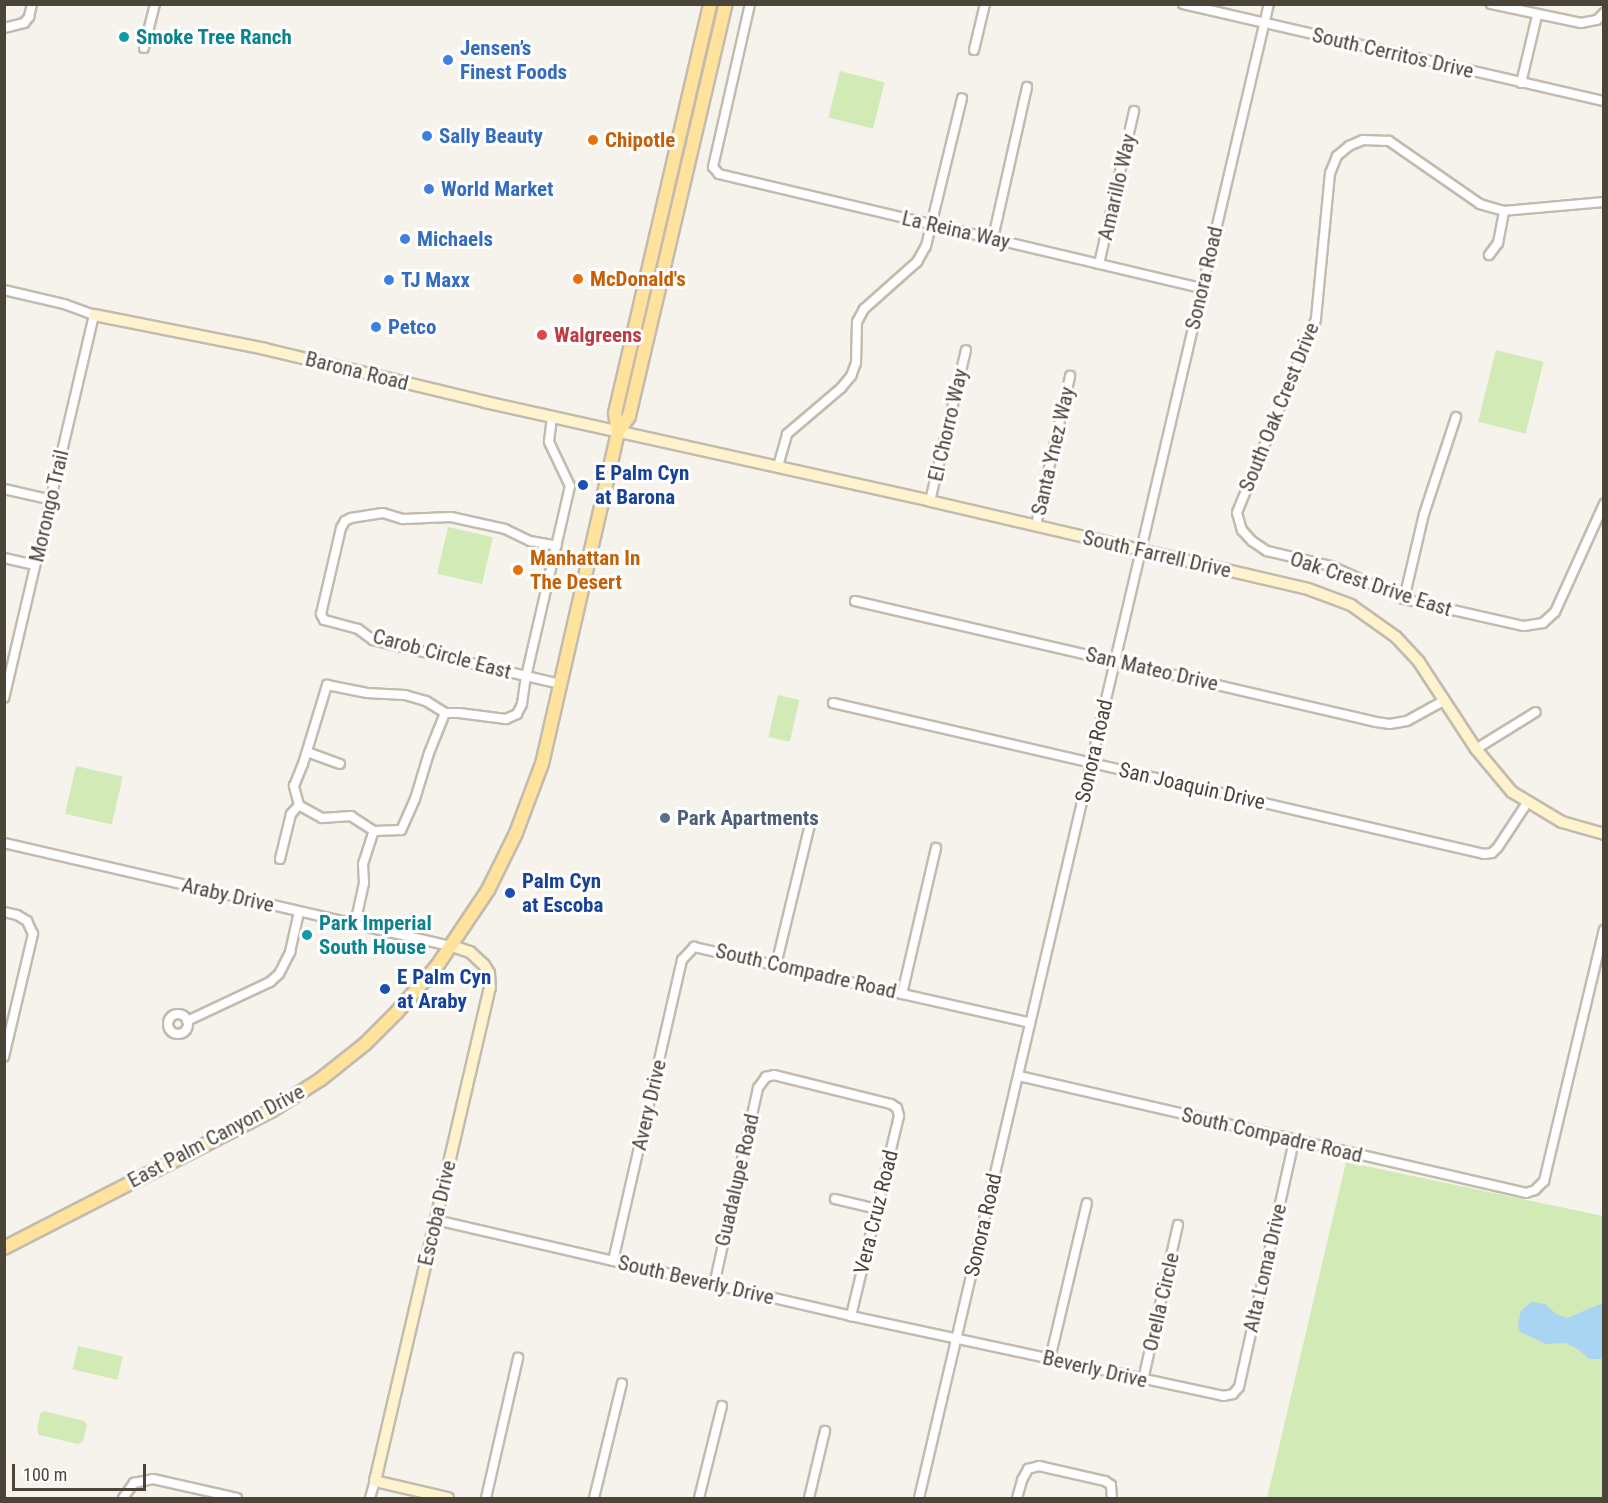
<!DOCTYPE html>
<meta charset="utf-8">
<style>
body{margin:0}
#map{position:relative;width:1608px;height:1503px;overflow:hidden;background:#f6f3ec;font-family:"Roboto Condensed",sans-serif}
div>[style]{position:absolute}
[style*='--x']{left:calc(var(--x)*1px);top:calc(var(--y)*1px);width:calc(var(--w)*1px);rotate:calc(var(--a)*1deg)}
.green>*{inset:0;background:#d2eab5;transform-origin:0 0}
.water>*{inset:0;background:#a9d4f2}
.roads{filter:drop-shadow(2px 0 #c2bbae) drop-shadow(-2px 0 #c2bbae) drop-shadow(0 2px #c2bbae) drop-shadow(0 -2px #c2bbae)}
.street>*{height:8px;margin:-4px;padding:0 4px;transform-origin:4px;border-radius:4px;background:#fff}
.street>.ring{margin:-4px;padding:0;box-sizing:content-box;background:none;border:8px solid #fff;border-radius:50%}
.secondary>*{height:10px;margin:-5px;padding:0 5px;transform-origin:5px;border-radius:5px;background:#fff3cd}
.primary>*{height:12px;margin:-6px;padding:0 6px;transform-origin:6px;border-radius:6px;background:#ffe39c}
.dots>*{width:16px;height:16px;translate:-50% -50%;box-sizing:border-box;border:3px solid #fff;border-radius:50%}
span{translate:-50% -50%;white-space:nowrap;text-align:center;line-height:1.15;-webkit-text-stroke:6px #fff;paint-order:stroke}
.culture-label{font-size:21px;color:#0d838f;font-weight:700}
.left{translate:0 -50%;text-align:left}
.shop-label{font-size:21px;color:#366cbe;font-weight:700}
.street-label{font-size:21px;color:#4b4439}
.food-label{font-size:21px;color:#c56008;font-weight:700}
.health-label{font-size:21px;color:#be3a42;font-weight:700}
.transit-label{font-size:21px;color:#164399;font-weight:700}
.service-label{font-size:21px;color:#4e5e75;font-weight:700}
.frame{position:absolute;inset:0;border:6px solid #4b4439;pointer-events:none}
.scale{position:absolute;left:12px;top:1464px;width:134px;height:27px;box-sizing:border-box;border:3px solid #4b4439;border-top:0;padding-left:8px;font-size:18px;line-height:21px;white-space:nowrap;color:#4b4439;-webkit-text-stroke:4px #fff;paint-order:stroke}
</style>
<div id="map">
<div class="green">
<i style="left:840px;top:71px;width:46px;height:48px;rotate:14deg"></i>
<i style="left:1496px;top:350px;width:49px;height:74px;rotate:14deg"></i>
<i style="left:448px;top:527px;width:46px;height:48px;rotate:13deg"></i>
<i style="left:778px;top:695px;width:22px;height:43px;rotate:13deg"></i>
<i style="left:76px;top:766px;width:48px;height:49px;rotate:13deg"></i>
<i style="clip-path:polygon(1346px 1162px,1603px 1216px,1603px 1498px,1267px 1498px)"></i>
<i style="left:78px;top:1346px;width:46px;height:24px;rotate:13deg"></i>
<i style="clip-path:polygon(44px 1411px,84px 1421px,87px 1425px,83px 1441px,78px 1444px,39px 1435px,37px 1430px,40px 1414px)"></i>
</div>
<div class="water">
<i style="clip-path:polygon(1531px 1302px,1545px 1304px,1556px 1314px,1567px 1318px,1603px 1303px,1603px 1359px,1589px 1359px,1578px 1349px,1565px 1343px,1546px 1344px,1520px 1332px,1518px 1325px,1521px 1311px)"></i>
</div>
<div class="roads">
<div class="street">
<i style="--x:750;--y:4;--w:167;--a:102.8"></i>
<i style="--x:713;--y:167;--w:9;--a:49"></i>
<i style="--x:719;--y:174;--w:496;--a:13.3"></i>
<i style="--x:1183;--y:4;--w:432;--a:13"></i>
<i style="--x:1491;--y:4;--w:92;--a:11.9"></i>
<i style="--x:1581;--y:23;--w:16;--a:-11"></i>
<i style="--x:1597;--y:20;--w:10;--a:-45"></i>
<i style="--x:4;--y:28;--w:21;--a:-14"></i>
<i style="--x:24;--y:23;--w:8;--a:-50"></i>
<i style="--x:29;--y:17;--w:13;--a:-77"></i>
<i style="--x:144;--y:48;--w:45;--a:-76"></i>
<i style="--x:974;--y:50;--w:47;--a:-76.6"></i>
<i style="--x:1521;--y:83;--w:69;--a:-76.6"></i>
<i style="--x:1604;--y:202;--w:100;--a:174.9"></i>
<i style="--x:1504;--y:211;--w:25;--a:-164"></i>
<i style="--x:1480;--y:204;--w:111;--a:-145.3"></i>
<i style="--x:1389;--y:141;--w:26;--a:-178"></i>
<i style="--x:1363;--y:140;--w:15;--a:157"></i>
<i style="--x:1349;--y:146;--w:16;--a:140"></i>
<i style="--x:1337;--y:156;--w:18;--a:112"></i>
<i style="--x:1330;--y:173;--w:147;--a:95.5"></i>
<i style="--x:1316;--y:319;--w:209;--a:112.2"></i>
<i style="--x:1237;--y:513;--w:18;--a:74"></i>
<i style="--x:1242;--y:530;--w:15;--a:48"></i>
<i style="--x:1252;--y:541;--w:18;--a:34"></i>
<i style="--x:1267;--y:551;--w:66;--a:13.2"></i>
<i style="--x:1331;--y:566;--w:80;--a:24.3"></i>
<i style="--x:1404;--y:599;--w:123;--a:12.7"></i>
<i style="--x:1524;--y:626;--w:19;--a:-9"></i>
<i style="--x:1543;--y:623;--w:16;--a:-43"></i>
<i style="--x:1555;--y:612;--w:119;--a:-65.6"></i>
<i style="--x:993;--y:238;--w:155;--a:-77.3"></i>
<i style="--x:1489;--y:255;--w:15;--a:-53"></i>
<i style="--x:1498;--y:243;--w:33;--a:-79"></i>
<i style="--x:1099;--y:264;--w:157;--a:-77.1"></i>
<i style="--x:4;--y:290;--w:62;--a:13.1"></i>
<i style="--x:64;--y:304;--w:32;--a:20"></i>
<i style="--x:94;--y:315;--w:393;--a:103.2"></i>
<i style="--x:552;--y:417;--w:25;--a:97"></i>
<i style="--x:549;--y:442;--w:49;--a:64.5"></i>
<i style="--x:570;--y:486;--w:195;--a:103"></i>
<i style="--x:526;--y:676;--w:36;--a:13"></i>
<i style="--x:778;--y:466;--w:33;--a:-74"></i>
<i style="--x:787;--y:434;--w:71;--a:-40.4"></i>
<i style="--x:841;--y:388;--w:16;--a:-50"></i>
<i style="--x:851;--y:376;--w:14;--a:-69"></i>
<i style="--x:856;--y:363;--w:41;--a:-88.6"></i>
<i style="--x:857;--y:322;--w:15;--a:-62"></i>
<i style="--x:864;--y:309;--w:71;--a:-41.6"></i>
<i style="--x:917;--y:262;--w:18;--a:-61"></i>
<i style="--x:926;--y:246;--w:152;--a:-76.3"></i>
<i style="--x:4;--y:489;--w:49;--a:12.9"></i>
<i style="--x:930;--y:501;--w:155;--a:-76.6"></i>
<i style="--x:1036;--y:525;--w:153;--a:-77.1"></i>
<i style="--x:4;--y:558;--w:32;--a:13"></i>
<i style="--x:1404;--y:599;--w:87;--a:-76.8"></i>
<i style="--x:1424;--y:514;--w:102;--a:-71.7"></i>
<i style="--x:855;--y:601;--w:535;--a:13.07"></i>
<i style="--x:1376;--y:722;--w:14;--a:8"></i>
<i style="--x:1390;--y:724;--w:17;--a:-10"></i>
<i style="--x:1407;--y:721;--w:43;--a:-28.9"></i>
<i style="--x:327;--y:685;--w:41;--a:11.3"></i>
<i style="--x:367;--y:693;--w:38;--a:3"></i>
<i style="--x:405;--y:695;--w:22;--a:16"></i>
<i style="--x:426;--y:701;--w:22;--a:32"></i>
<i style="--x:445;--y:713;--w:43;--a:111.8"></i>
<i style="--x:429;--y:753;--w:48;--a:106.9"></i>
<i style="--x:415;--y:799;--w:34;--a:114"></i>
<i style="--x:401;--y:830;--w:27;--a:178"></i>
<i style="--x:374;--y:831;--w:27;--a:-147"></i>
<i style="--x:351;--y:816;--w:29;--a:176"></i>
<i style="--x:322;--y:818;--w:26;--a:-151"></i>
<i style="--x:299;--y:805;--w:20;--a:-105"></i>
<i style="--x:294;--y:786;--w:24;--a:-68"></i>
<i style="--x:303;--y:764;--w:83;--a:-73.1"></i>
<i style="--x:833;--y:703;--w:668;--a:13.06"></i>
<i style="--x:1484;--y:854;--w:8;--a:-7"></i>
<i style="--x:1492;--y:853;--w:8;--a:-45"></i>
<i style="--x:1498;--y:847;--w:53;--a:-56.6"></i>
<i style="--x:445;--y:713;--w:14;--a:0"></i>
<i style="--x:459;--y:713;--w:47;--a:7.3"></i>
<i style="--x:506;--y:719;--w:12;--a:-24"></i>
<i style="--x:517;--y:714;--w:11;--a:-63"></i>
<i style="--x:522;--y:704;--w:28;--a:-82"></i>
<i style="--x:526;--y:676;--w:157;--a:-166.8"></i>
<i style="--x:373;--y:640;--w:19;--a:-144"></i>
<i style="--x:358;--y:629;--w:35;--a:-165"></i>
<i style="--x:324;--y:620;--w:7;--a:-117"></i>
<i style="--x:321;--y:614;--w:88;--a:-76.9"></i>
<i style="--x:341;--y:528;--w:8;--a:-60"></i>
<i style="--x:345;--y:521;--w:7;--a:-27"></i>
<i style="--x:351;--y:518;--w:32;--a:-9"></i>
<i style="--x:383;--y:513;--w:21;--a:17"></i>
<i style="--x:403;--y:519;--w:48;--a:-2.4"></i>
<i style="--x:451;--y:517;--w:55;--a:12.5"></i>
<i style="--x:505;--y:529;--w:28;--a:26"></i>
<i style="--x:530;--y:541;--w:27;--a:10"></i>
<i style="--x:1476;--y:749;--w:70;--a:-31.7"></i>
<i style="--x:307;--y:752;--w:35;--a:20"></i>
<i style="--x:4;--y:843;--w:459;--a:13"></i>
<i style="--x:280;--y:859;--w:46;--a:-76.3"></i>
<i style="--x:291;--y:814;--w:12;--a:-48"></i>
<i style="--x:4;--y:912;--w:13;--a:13"></i>
<i style="--x:17;--y:915;--w:12;--a:31"></i>
<i style="--x:27;--y:921;--w:14;--a:65"></i>
<i style="--x:33;--y:934;--w:126;--a:103.3"></i>
<i style="--x:355;--y:924;--w:42;--a:-77.6"></i>
<i style="--x:364;--y:883;--w:19;--a:-93"></i>
<i style="--x:363;--y:864;--w:35;--a:-72"></i>
<i style="--x:776;--y:965;--w:149;--a:-76.4"></i>
<i style="--x:902;--y:994;--w:150;--a:-76.9"></i>
<i class="ring" style="left:168px;top:1014px;width:12px;height:12px"></i>
<i style="--x:187;--y:1021;--w:92;--a:-25.2"></i>
<i style="--x:270;--y:982;--w:12;--a:-42"></i>
<i style="--x:279;--y:974;--w:25;--a:-63"></i>
<i style="--x:290;--y:952;--w:41;--a:-77.3"></i>
<i style="--x:1019;--y:1076;--w:520;--a:12.99"></i>
<i style="--x:1526;--y:1193;--w:9;--a:-18"></i>
<i style="--x:1535;--y:1190;--w:13;--a:-45"></i>
<i style="--x:1544;--y:1181;--w:258;--a:-76.6"></i>
<i style="--x:835;--y:1199;--w:43;--a:13.4"></i>
<i style="--x:436;--y:1220;--w:426;--a:13"></i>
<i style="--x:851;--y:1316;--w:381;--a:12.1"></i>
<i style="--x:1223;--y:1396;--w:10;--a:-11"></i>
<i style="--x:1233;--y:1394;--w:9;--a:-49"></i>
<i style="--x:1239;--y:1387;--w:252;--a:-77.4"></i>
<i style="--x:613;--y:1261;--w:309;--a:-77.1"></i>
<i style="--x:682;--y:960;--w:18;--a:-47"></i>
<i style="--x:694;--y:947;--w:344;--a:12.7"></i>
<i style="--x:714;--y:1285;--w:202;--a:-77.4"></i>
<i style="--x:758;--y:1088;--w:14;--a:-54"></i>
<i style="--x:766;--y:1077;--w:8;--a:-14"></i>
<i style="--x:774;--y:1075;--w:121;--a:13.9"></i>
<i style="--x:891;--y:1104;--w:7;--a:34"></i>
<i style="--x:897;--y:1108;--w:8;--a:76"></i>
<i style="--x:899;--y:1116;--w:206;--a:103.5"></i>
<i style="--x:1050;--y:1359;--w:160;--a:-76.7"></i>
<i style="--x:1143;--y:1380;--w:159;--a:-77.3"></i>
<i style="--x:123;--y:1498;--w:19;--a:-54"></i>
<i style="--x:134;--y:1483;--w:19;--a:-12"></i>
<i style="--x:153;--y:1479;--w:86;--a:12.7"></i>
<i style="--x:370;--y:1498;--w:18;--a:-74"></i>
<i style="--x:486;--y:1498;--w:144;--a:-77.1"></i>
<i style="--x:594;--y:1498;--w:118;--a:-76.3"></i>
<i style="--x:699;--y:1498;--w:95;--a:-76"></i>
<i style="--x:809;--y:1498;--w:69;--a:-76.6"></i>
<i style="--x:919;--y:1498;--w:1534;--a:-76.82"></i>
<i style="--x:1017;--y:1498;--w:19;--a:-74"></i>
<i style="--x:1022;--y:1480;--w:13;--a:-61"></i>
<i style="--x:1028;--y:1469;--w:11;--a:-15"></i>
<i style="--x:1039;--y:1466;--w:68;--a:12.8"></i>
<i style="--x:1105;--y:1481;--w:7;--a:34"></i>
<i style="--x:1111;--y:1485;--w:13;--a:86"></i>
</div>
<div class="secondary">
<i style="--x:94;--y:315;--w:174;--a:11.2"></i>
<i style="--x:265;--y:349;--w:226;--a:13.5"></i>
<i style="--x:485;--y:402;--w:456;--a:12.5"></i>
<i style="--x:930;--y:501;--w:388;--a:13.1"></i>
<i style="--x:1308;--y:589;--w:46;--a:20.4"></i>
<i style="--x:1351;--y:605;--w:55;--a:35.4"></i>
<i style="--x:1396;--y:637;--w:34;--a:47"></i>
<i style="--x:1419;--y:662;--w:104;--a:56.8"></i>
<i style="--x:1476;--y:749;--w:56;--a:50.1"></i>
<i style="--x:1512;--y:792;--w:58;--a:31"></i>
<i style="--x:1562;--y:822;--w:44;--a:15.9"></i>
<i style="--x:448;--y:1498;--w:75;--a:-166.9"></i>
<i style="--x:375;--y:1481;--w:507;--a:-76.9"></i>
<i style="--x:490;--y:987;--w:14;--a:-94"></i>
<i style="--x:489;--y:973;--w:9;--a:-122"></i>
<i style="--x:484;--y:965;--w:19;--a:-137"></i>
<i style="--x:470;--y:952;--w:20;--a:-162"></i>
</div>
<div class="primary">
<i style="--x:618;--y:432;--w:19;--a:-99"></i>
<i style="--x:615;--y:413;--w:420;--a:-76.9"></i>
<i style="--x:4;--y:1248;--w:300;--a:-27.2"></i>
<i style="--x:271;--y:1111;--w:59;--a:-32.6"></i>
<i style="--x:321;--y:1079;--w:56;--a:-38.5"></i>
<i style="--x:365;--y:1044;--w:45;--a:-45"></i>
<i style="--x:397;--y:1012;--w:61;--a:-49"></i>
<i style="--x:437;--y:966;--w:92;--a:-56.1"></i>
<i style="--x:488;--y:890;--w:64;--a:-63.8"></i>
<i style="--x:516;--y:833;--w:74;--a:-69.4"></i>
<i style="--x:542;--y:764;--w:341;--a:-77.1"></i>
<i style="--x:618;--y:432;--w:19;--a:-55"></i>
<i style="--x:629;--y:416;--w:423;--a:-76.8"></i>
</div>
</div>
<div class="dots">
<i style="left:124px;top:37px;background:#0f9aa8"></i>
<i style="left:448px;top:60px;background:#3f7fe0"></i>
<i style="left:427px;top:136px;background:#3f7fe0"></i>
<i style="left:593px;top:140px;background:#e8710a"></i>
<i style="left:429px;top:189px;background:#3f7fe0"></i>
<i style="left:405px;top:239px;background:#3f7fe0"></i>
<i style="left:578px;top:279px;background:#e8710a"></i>
<i style="left:389px;top:280px;background:#3f7fe0"></i>
<i style="left:376px;top:327px;background:#3f7fe0"></i>
<i style="left:542px;top:335px;background:#e0444e"></i>
<i style="left:583px;top:485px;background:#1a4fb4"></i>
<i style="left:518px;top:570px;background:#e8710a"></i>
<i style="left:665px;top:818px;background:#5c6f8a"></i>
<i style="left:510px;top:893px;background:#1a4fb4"></i>
<i style="left:307px;top:935px;background:#0f9aa8"></i>
<i style="left:385px;top:989px;background:#1a4fb4"></i>
</div>
<div class="culture-label">
<span class="left" style="left:136px;top:37px">Smoke Tree Ranch</span>
<span class="left" style="left:319px;top:935px">Park Imperial<br>South House</span>
</div>
<div class="shop-label">
<span class="left" style="left:460px;top:60px">Jensen’s<br>Finest Foods</span>
<span class="left" style="left:439px;top:136px">Sally Beauty</span>
<span class="left" style="left:441px;top:189px">World Market</span>
<span class="left" style="left:417px;top:239px">Michaels</span>
<span class="left" style="left:401px;top:280px">TJ Maxx</span>
<span class="left" style="left:388px;top:327px">Petco</span>
</div>
<div class="street-label">
<span style="left:1393px;top:53px;rotate:13deg">South Cerritos Drive</span>
<span style="left:1117px;top:187px;rotate:-77deg">Amarillo Way</span>
<span style="left:956px;top:230px;rotate:13deg">La Reina Way</span>
<span style="left:1204px;top:278px;rotate:-77deg">Sonora Road</span>
<span style="left:357px;top:371px;rotate:14deg">Barona Road</span>
<span style="left:1279px;top:407px;rotate:-68deg">South Oak Crest Drive</span>
<span style="left:948px;top:425px;rotate:-77deg">El Chorro Way</span>
<span style="left:1053px;top:451px;rotate:-77deg">Santa Ynez Way</span>
<span style="left:49px;top:506px;rotate:-77deg">Morongo Trail</span>
<span style="left:1157px;top:554px;rotate:13deg">South Farrell Drive</span>
<span style="left:1371px;top:584px;rotate:18deg">Oak Crest Drive East</span>
<span style="left:442px;top:654px;rotate:15deg">Carob Circle East</span>
<span style="left:1152px;top:669px;rotate:13deg">San Mateo Drive</span>
<span style="left:1094px;top:751px;rotate:-77deg">Sonora Road</span>
<span style="left:1192px;top:786px;rotate:13deg">San Joaquin Drive</span>
<span style="left:228px;top:895px;rotate:13deg">Araby Drive</span>
<span style="left:806px;top:971px;rotate:13deg">South Compadre Road</span>
<span style="left:649px;top:1105px;rotate:-77deg">Avery Drive</span>
<span style="left:1272px;top:1135px;rotate:13deg">South Compadre Road</span>
<span style="left:216px;top:1136px;rotate:-28deg">East Palm Canyon Drive</span>
<span style="left:737px;top:1180px;rotate:-77deg">Guadalupe Road</span>
<span style="left:876px;top:1212px;rotate:-76deg">Vera Cruz Road</span>
<span style="left:437px;top:1213px;rotate:-77deg">Escoba Drive</span>
<span style="left:983px;top:1225px;rotate:-77deg">Sonora Road</span>
<span style="left:1265px;top:1268px;rotate:-77deg">Alta Loma Drive</span>
<span style="left:696px;top:1280px;rotate:13deg">South Beverly Drive</span>
<span style="left:1161px;top:1302px;rotate:-77deg">Orella Circle</span>
<span style="left:1095px;top:1369px;rotate:13deg">Beverly Drive</span>
</div>
<div class="food-label">
<span class="left" style="left:605px;top:140px">Chipotle</span>
<span class="left" style="left:590px;top:279px">McDonald's</span>
<span class="left" style="left:530px;top:570px">Manhattan In<br>The Desert</span>
</div>
<div class="health-label">
<span class="left" style="left:554px;top:335px">Walgreens</span>
</div>
<div class="transit-label">
<span class="left" style="left:595px;top:485px">E Palm Cyn<br>at Barona</span>
<span class="left" style="left:522px;top:893px">Palm Cyn<br>at Escoba</span>
<span class="left" style="left:397px;top:989px">E Palm Cyn<br>at Araby</span>
</div>
<div class="service-label">
<span class="left" style="left:677px;top:818px">Park Apartments</span>
</div>
<div class="frame"></div>
<div class="scale">100 m</div>
</div>
